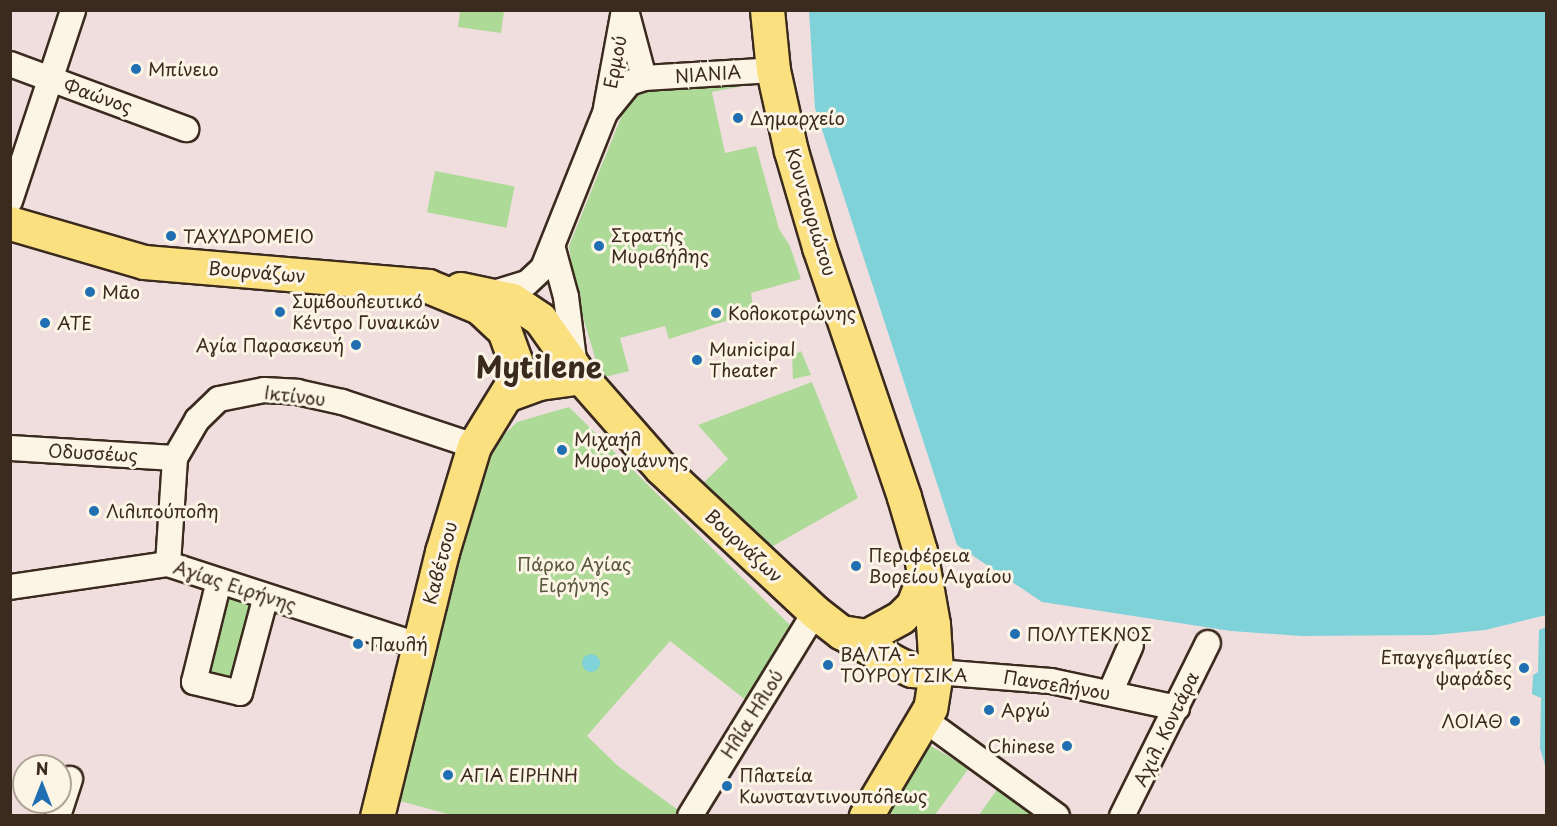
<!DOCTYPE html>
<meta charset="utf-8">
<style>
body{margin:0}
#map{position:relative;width:1557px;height:826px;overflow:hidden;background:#f0dedf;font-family:"Playpen Sans",sans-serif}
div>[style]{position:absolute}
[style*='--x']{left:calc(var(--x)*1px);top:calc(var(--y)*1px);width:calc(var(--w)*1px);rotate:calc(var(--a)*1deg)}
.green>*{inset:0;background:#aeda98;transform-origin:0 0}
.water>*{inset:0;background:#80d2d9}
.round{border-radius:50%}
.roads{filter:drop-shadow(2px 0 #3b2a1e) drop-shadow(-2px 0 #3b2a1e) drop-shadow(0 2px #3b2a1e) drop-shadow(0 -2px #3b2a1e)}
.street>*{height:24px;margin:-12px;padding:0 12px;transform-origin:12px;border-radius:12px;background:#fcf5e5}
.primary>*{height:33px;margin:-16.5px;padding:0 16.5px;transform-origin:16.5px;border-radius:16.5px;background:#fbe080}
.dots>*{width:16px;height:16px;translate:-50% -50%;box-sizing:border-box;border:3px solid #fcf5e5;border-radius:50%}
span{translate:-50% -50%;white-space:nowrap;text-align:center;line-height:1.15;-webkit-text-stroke:6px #fcf5e5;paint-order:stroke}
.street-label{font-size:18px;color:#3b2a1e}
.poi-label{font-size:18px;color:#3b2a1e}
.left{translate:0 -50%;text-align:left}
.right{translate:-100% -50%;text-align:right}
.park-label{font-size:18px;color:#58563c}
.town-label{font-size:30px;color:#3b2a1e;font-weight:700}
.frame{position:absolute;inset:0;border:12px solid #3b2a1e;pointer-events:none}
.north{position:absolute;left:12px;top:754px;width:60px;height:60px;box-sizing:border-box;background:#fcf5e5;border:2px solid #afa495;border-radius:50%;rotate:0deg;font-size:16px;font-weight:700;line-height:24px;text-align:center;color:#3b2a1e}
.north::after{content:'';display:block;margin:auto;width:21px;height:27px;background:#1f6fb2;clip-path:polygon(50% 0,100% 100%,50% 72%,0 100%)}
</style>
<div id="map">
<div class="green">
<i style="clip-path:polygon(460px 11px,504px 11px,501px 33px,458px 27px)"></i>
<i style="clip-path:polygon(742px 81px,748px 85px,712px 92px,725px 153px,756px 146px,779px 229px,790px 246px,801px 279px,751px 293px,754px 312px,669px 339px,665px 326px,620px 338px,629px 371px,601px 378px,577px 297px,569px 246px,622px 115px,632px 98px,647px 87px)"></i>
<i style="left:435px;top:171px;width:81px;height:42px;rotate:11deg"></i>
<i style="clip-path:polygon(801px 351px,811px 375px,793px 379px,792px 356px)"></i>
<i style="clip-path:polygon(812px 382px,858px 498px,766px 550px,701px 485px,728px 459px,698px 425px)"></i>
<i style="clip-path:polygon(569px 407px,793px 628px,751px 704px,670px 641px,587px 736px,618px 766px,678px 810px,674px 815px,451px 815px,400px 801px,483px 456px,517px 422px)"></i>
<i style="left:222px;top:591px;width:39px;height:89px;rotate:17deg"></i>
<i style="clip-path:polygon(924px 742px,969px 768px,935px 815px,874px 816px)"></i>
<i style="clip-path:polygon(998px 788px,1034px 815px,979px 815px)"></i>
</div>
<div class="water">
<i style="clip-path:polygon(809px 11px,1546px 11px,1546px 615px,1485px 630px,1434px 635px,1301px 636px,1231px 631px,1042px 602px,957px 545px,815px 108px)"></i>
<i style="clip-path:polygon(1546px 627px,1546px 769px,1540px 748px,1541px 698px,1532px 694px,1533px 675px,1538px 672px,1539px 630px)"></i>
<i class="round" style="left:582px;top:654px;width:18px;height:18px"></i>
</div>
<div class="roads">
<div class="street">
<i style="--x:627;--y:14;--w:66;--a:75.1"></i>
<i style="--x:10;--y:64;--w:188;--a:20.3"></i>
<i style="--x:606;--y:108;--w:100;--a:-79.6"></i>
<i style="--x:10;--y:201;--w:201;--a:-71.7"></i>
<i style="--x:553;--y:249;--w:50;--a:74.8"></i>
<i style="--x:566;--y:297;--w:71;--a:82.7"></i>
<i style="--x:494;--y:293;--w:34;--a:-17"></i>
<i style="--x:527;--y:283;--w:22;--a:-43"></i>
<i style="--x:543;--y:268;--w:167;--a:-68.2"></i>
<i style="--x:605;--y:113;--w:38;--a:-51"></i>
<i style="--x:629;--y:83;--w:16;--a:-18"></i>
<i style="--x:644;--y:78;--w:129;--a:-3.5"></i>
<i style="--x:10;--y:448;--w:165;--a:3.5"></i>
<i style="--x:168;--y:564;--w:106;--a:-86.2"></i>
<i style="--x:175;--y:458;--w:44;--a:-59.9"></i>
<i style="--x:197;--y:420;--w:30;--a:-44"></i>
<i style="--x:219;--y:399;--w:46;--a:-11.3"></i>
<i style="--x:264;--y:390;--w:33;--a:3"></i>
<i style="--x:297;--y:392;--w:46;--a:12.5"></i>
<i style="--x:342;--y:402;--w:139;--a:18.4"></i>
<i style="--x:219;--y:581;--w:104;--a:103.9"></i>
<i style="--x:194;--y:682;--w:47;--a:13.4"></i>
<i style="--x:240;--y:693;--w:100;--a:-75"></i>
<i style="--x:10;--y:587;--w:160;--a:-8.3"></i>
<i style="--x:168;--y:564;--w:263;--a:18"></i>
<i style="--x:936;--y:672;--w:115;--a:4.5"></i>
<i style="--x:1051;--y:681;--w:129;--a:12.1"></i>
<i style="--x:1110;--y:693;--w:52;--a:-66.4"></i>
<i style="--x:925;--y:720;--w:163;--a:36"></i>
<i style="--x:58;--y:816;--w:39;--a:-72"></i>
<i style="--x:690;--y:816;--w:239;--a:-58.5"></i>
<i style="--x:1122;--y:816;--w:193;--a:-63.6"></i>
</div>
<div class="primary">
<i style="--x:767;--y:10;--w:60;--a:84.3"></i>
<i style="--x:773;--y:70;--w:83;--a:77.5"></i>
<i style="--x:791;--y:151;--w:100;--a:73.7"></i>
<i style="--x:819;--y:247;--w:264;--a:71.2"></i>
<i style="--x:904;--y:497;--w:56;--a:73.5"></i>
<i style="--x:920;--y:551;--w:74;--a:79.9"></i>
<i style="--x:933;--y:624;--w:48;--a:86.4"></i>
<i style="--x:936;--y:672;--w:36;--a:99"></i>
<i style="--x:930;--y:708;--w:126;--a:120.7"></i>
<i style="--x:10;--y:223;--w:140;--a:16.2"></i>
<i style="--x:144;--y:262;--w:285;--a:4.8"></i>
<i style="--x:428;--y:286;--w:55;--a:22.4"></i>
<i style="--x:479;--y:307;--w:34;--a:43"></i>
<i style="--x:504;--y:330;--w:32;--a:70"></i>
<i style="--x:515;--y:360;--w:21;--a:93"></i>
<i style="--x:514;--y:381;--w:76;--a:121.6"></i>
<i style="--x:474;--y:446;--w:111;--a:106.8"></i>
<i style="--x:442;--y:552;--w:272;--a:103.8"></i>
<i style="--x:460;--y:289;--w:53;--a:11.9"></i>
<i style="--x:512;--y:300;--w:34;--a:34"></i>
<i style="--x:540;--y:319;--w:71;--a:54.7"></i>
<i style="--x:581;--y:377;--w:121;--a:48.7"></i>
<i style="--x:661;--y:468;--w:211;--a:43.1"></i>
<i style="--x:815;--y:612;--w:33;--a:38"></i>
<i style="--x:841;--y:632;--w:63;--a:29.4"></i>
<i style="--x:896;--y:663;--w:17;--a:24"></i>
<i style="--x:912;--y:670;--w:24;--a:5"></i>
<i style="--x:506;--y:395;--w:35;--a:-20"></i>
<i style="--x:539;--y:383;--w:42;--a:-8.1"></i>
<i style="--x:841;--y:632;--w:26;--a:9"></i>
<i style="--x:867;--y:636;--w:39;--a:-29"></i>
<i style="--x:901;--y:617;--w:17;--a:-45"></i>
<i style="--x:913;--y:605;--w:25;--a:-69"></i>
</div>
</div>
<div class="dots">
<i style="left:136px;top:69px;background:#1f6fb2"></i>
<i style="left:738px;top:118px;background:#1f6fb2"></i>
<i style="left:171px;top:236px;background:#1f6fb2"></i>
<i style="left:599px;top:246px;background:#1f6fb2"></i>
<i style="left:90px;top:292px;background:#1f6fb2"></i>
<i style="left:280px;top:312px;background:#1f6fb2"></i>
<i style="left:716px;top:313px;background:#1f6fb2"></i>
<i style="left:45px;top:323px;background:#1f6fb2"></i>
<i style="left:356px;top:345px;background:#1f6fb2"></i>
<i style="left:697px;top:360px;background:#1f6fb2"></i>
<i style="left:562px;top:450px;background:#1f6fb2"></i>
<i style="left:94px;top:511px;background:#1f6fb2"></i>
<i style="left:856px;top:566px;background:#1f6fb2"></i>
<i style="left:1015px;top:634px;background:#1f6fb2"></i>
<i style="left:358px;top:644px;background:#1f6fb2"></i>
<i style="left:828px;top:665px;background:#1f6fb2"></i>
<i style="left:1524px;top:668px;background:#1f6fb2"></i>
<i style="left:989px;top:710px;background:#1f6fb2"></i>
<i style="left:1515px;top:721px;background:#1f6fb2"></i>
<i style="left:1067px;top:746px;background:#1f6fb2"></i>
<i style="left:448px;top:775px;background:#1f6fb2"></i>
<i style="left:727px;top:786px;background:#1f6fb2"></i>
</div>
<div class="street-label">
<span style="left:615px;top:62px;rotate:-79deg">Ερμού</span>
<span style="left:708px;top:74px;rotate:-4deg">NIANIA</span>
<span style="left:98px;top:96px;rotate:19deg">Φαώνος</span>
<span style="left:811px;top:212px;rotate:73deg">Κουντουριώτου</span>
<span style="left:257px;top:272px;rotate:5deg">Βουρνάζων</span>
<span style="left:295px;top:396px;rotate:7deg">Ικτίνου</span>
<span style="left:93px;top:453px;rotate:3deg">Οδυσσέως</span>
<span style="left:744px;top:546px;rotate:43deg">Βουρνάζων</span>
<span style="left:440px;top:563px;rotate:-75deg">Καβέτσου</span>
<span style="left:235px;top:586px;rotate:18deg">Αγίας Ειρήνης</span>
<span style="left:1057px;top:685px;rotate:9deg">Πανσελήνου</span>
<span style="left:752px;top:714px;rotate:-58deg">Ηλία Ηλιού</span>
<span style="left:1166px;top:729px;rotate:-64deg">Αχιλ. Κοντάρα</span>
</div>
<div class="poi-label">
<span class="left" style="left:148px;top:69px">Μπίνειο</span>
<span class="left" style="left:750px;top:118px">Δημαρχείο</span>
<span class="left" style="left:183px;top:236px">ΤΑΧΥΔΡΟΜΕΙΟ</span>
<span class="left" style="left:611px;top:246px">Στρατής<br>Μυριβήλης</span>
<span class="left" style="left:102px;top:292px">Māo</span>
<span class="left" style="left:292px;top:312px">Συμβουλευτικό<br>Κέντρο Γυναικών</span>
<span class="left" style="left:728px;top:313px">Κολοκοτρώνης</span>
<span class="left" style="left:57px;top:323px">ΑΤΕ</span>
<span class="right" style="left:344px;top:345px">Αγία Παρασκευή</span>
<span class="left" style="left:709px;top:360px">Municipal<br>Theater</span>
<span class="left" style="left:574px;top:450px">Μιχαήλ<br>Μυρογιάννης</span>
<span class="left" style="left:106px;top:511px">Λιλιπούπολη</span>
<span class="left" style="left:868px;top:566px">Περιφέρεια<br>Βορείου Αιγαίου</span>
<span class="left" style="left:1027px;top:634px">ΠΟΛΥΤΕΚΝΟΣ</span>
<span class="left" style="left:370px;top:644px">Παυλή</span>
<span class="left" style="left:840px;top:665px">ΒΑΛΤΑ -<br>ΤΟΥΡΟΥΤΣΙΚΑ</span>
<span class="right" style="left:1512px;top:668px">Επαγγελματίες<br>ψαράδες</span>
<span class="left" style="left:1001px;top:710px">Αργώ</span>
<span class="right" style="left:1503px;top:721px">ΛΟΙΑΘ</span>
<span class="right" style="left:1055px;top:746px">Chinese</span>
<span class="left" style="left:460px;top:775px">ΑΓIA ΕΙΡΗΝΗ</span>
<span class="left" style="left:739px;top:786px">Πλατεία<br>Κωνσταντινουπόλεως</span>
</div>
<div class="park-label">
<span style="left:574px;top:575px">Πάρκο Αγίας<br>Ειρήνης</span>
</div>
<div class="town-label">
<span style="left:539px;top:366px">Mytilene</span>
</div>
<div class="frame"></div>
<div class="north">N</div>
</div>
